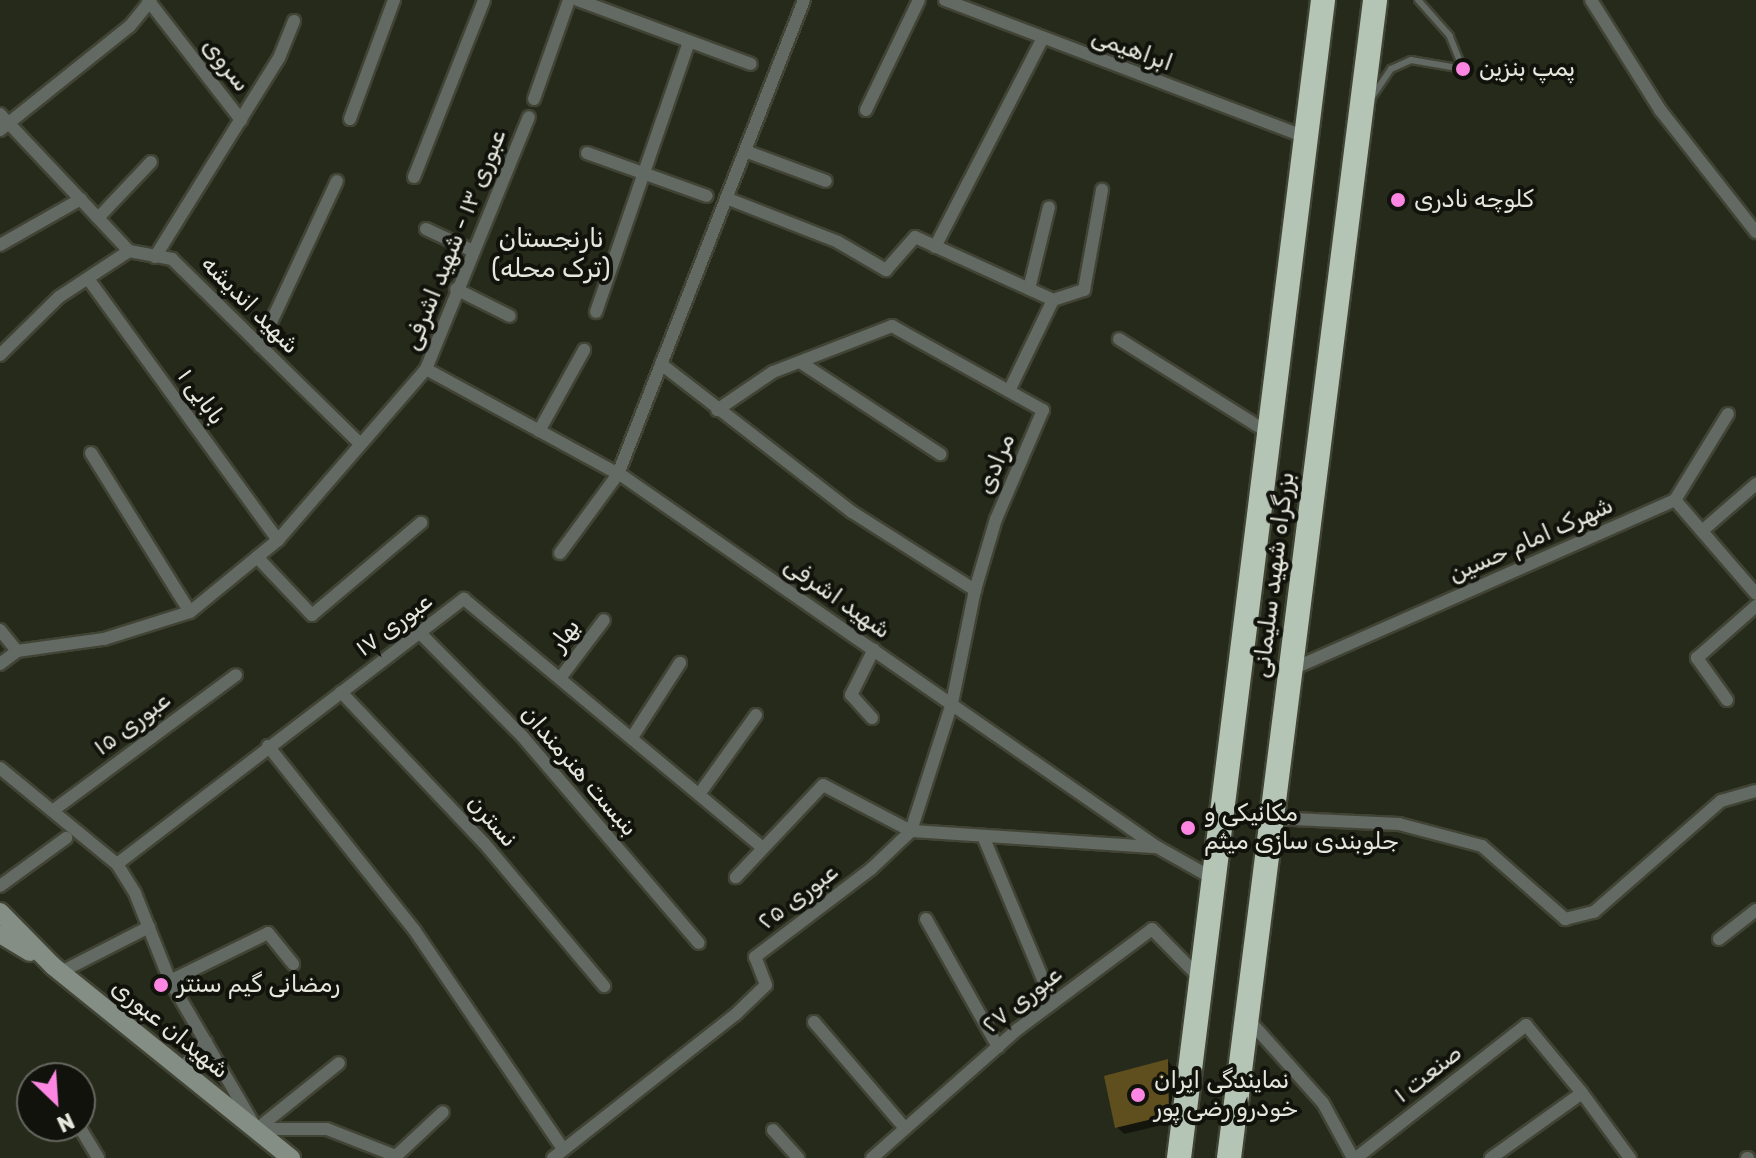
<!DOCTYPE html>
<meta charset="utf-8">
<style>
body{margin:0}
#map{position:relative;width:1756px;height:1158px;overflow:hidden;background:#262a1a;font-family:Rubik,Vazirmatn,sans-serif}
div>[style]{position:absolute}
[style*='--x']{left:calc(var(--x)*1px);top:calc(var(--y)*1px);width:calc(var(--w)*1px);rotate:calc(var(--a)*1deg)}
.shadow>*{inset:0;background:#0007}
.building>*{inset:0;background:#604f1e}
.roads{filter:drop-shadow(2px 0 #414435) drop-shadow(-2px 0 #414435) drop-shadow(0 2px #414435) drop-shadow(0 -2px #414435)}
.lane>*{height:6px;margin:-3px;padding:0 3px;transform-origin:3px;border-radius:3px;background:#636963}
.street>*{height:12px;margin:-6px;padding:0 6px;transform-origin:6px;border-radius:6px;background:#636963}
.secondary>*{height:18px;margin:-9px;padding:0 9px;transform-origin:9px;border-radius:9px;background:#848e84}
.highway>*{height:24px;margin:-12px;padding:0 12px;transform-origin:12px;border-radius:12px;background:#b4c5b5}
.dots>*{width:22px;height:22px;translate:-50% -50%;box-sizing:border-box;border:4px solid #10120b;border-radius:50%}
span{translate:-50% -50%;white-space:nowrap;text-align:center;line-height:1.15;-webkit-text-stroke:8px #10120b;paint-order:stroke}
.street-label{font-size:24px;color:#e5e7dd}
.poi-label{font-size:24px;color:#e5e7dd}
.left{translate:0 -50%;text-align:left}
.neighbourhood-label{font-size:26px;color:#e5e7dd}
.north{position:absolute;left:16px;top:1062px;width:80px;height:80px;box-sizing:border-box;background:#10120b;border:2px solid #65675f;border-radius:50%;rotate:155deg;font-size:22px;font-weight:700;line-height:32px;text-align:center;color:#e5e7dd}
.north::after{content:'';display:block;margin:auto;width:28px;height:36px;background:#fd86e2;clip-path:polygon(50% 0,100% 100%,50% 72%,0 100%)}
</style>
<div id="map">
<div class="shadow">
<i style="clip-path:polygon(1168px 1061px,1174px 1068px,1175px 1122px,1124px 1134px,1117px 1127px)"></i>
</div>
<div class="building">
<i style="clip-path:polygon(1168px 1059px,1169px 1115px,1115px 1128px,1104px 1076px)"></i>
</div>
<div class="roads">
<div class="lane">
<i style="--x:1372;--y:97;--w:34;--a:-56"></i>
<i style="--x:1391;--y:69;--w:22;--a:-24"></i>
<i style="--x:1411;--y:60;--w:53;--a:9.8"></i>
<i style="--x:1463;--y:69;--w:35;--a:-112"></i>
<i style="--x:1450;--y:36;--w:48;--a:-131.6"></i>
</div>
<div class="street">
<i style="--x:148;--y:0;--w:152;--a:52.2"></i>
<i style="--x:578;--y:0;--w:184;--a:20.3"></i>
<i style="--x:945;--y:0;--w:386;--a:20.8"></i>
<i style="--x:1591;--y:0;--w:131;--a:57.8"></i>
<i style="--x:1661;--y:111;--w:154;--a:51.9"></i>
<i style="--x:534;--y:99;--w:105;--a:-70.5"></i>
<i style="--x:866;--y:110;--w:122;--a:-64.3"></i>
<i style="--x:0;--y:114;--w:188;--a:46.7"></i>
<i style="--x:129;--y:251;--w:44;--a:10.5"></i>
<i style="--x:172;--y:259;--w:264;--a:44.5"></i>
<i style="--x:350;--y:119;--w:127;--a:-69.7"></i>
<i style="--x:0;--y:130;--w:166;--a:-38.7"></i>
<i style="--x:130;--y:26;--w:33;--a:-51"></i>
<i style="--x:745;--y:151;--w:86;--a:20.3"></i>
<i style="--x:587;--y:153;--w:127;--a:19.7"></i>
<i style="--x:414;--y:177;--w:190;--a:-68.4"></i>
<i style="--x:726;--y:198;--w:120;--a:21.4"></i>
<i style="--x:838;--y:242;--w:56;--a:30.3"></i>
<i style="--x:886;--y:270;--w:44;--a:-48.7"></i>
<i style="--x:915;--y:237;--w:152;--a:24.5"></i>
<i style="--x:1053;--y:300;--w:33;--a:-18"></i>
<i style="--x:1084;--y:290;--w:102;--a:-79.8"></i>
<i style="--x:98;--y:218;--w:77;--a:-46.6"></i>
<i style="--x:426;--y:229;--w:52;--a:25.1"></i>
<i style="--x:0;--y:245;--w:93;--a:-29.6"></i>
<i style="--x:935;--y:247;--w:233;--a:-62.7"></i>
<i style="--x:155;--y:257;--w:234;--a:-58.1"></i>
<i style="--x:279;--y:58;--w:40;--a:-68"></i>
<i style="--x:89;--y:280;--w:321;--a:54"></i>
<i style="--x:456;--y:289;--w:60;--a:26.6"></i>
<i style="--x:1029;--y:289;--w:84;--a:-76.3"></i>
<i style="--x:596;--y:312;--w:286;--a:-71"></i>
<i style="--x:1119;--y:339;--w:177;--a:32.1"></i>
<i style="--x:260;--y:346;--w:182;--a:-65"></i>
<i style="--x:0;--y:355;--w:83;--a:-44.5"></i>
<i style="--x:59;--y:297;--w:84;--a:-33.3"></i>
<i style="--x:800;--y:362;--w:168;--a:33.3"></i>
<i style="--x:661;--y:364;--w:242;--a:37.8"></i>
<i style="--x:852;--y:512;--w:146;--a:32.4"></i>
<i style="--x:426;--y:369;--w:226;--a:28.6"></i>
<i style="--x:624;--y:477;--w:649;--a:34.77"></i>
<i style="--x:1157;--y:847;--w:65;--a:29.3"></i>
<i style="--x:1009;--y:391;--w:101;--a:-64.2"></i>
<i style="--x:717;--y:410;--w:68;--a:-34.2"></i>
<i style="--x:773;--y:372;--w:128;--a:-21.1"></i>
<i style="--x:892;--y:326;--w:173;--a:29.1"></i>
<i style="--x:1043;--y:410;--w:119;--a:113.3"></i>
<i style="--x:996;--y:519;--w:74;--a:106.5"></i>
<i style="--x:975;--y:590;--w:115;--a:101.5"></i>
<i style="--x:952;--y:703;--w:134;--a:107.8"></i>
<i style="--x:911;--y:831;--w:99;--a:-152.4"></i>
<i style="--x:823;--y:785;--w:127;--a:133.4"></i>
<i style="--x:539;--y:431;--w:93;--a:-60.9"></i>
<i style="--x:91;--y:453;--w:187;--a:58.1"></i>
<i style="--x:1675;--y:500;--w:101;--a:-58.4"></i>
<i style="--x:1702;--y:531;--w:72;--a:-41"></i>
<i style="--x:560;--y:553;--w:98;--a:-53.7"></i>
<i style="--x:618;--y:474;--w:509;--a:-68.57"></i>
<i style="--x:257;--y:557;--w:80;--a:46.5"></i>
<i style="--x:312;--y:615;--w:143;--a:-40.2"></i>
<i style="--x:0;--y:630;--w:27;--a:51"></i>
<i style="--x:420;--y:633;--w:145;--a:45.3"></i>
<i style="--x:522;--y:736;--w:272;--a:49.5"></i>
<i style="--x:0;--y:664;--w:21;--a:-37"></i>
<i style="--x:17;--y:651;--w:88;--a:-7.9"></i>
<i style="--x:104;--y:639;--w:90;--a:-17.4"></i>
<i style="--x:190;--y:612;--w:114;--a:-39.3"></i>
<i style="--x:278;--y:540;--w:226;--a:-49.1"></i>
<i style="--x:426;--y:369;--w:272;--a:-67.8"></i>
<i style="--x:1290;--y:670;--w:421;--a:-23.8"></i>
<i style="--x:1675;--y:500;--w:124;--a:49.2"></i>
<i style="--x:561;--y:677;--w:71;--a:-53"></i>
<i style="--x:341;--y:692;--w:208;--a:46.6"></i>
<i style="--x:484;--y:843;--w:187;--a:50"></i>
<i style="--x:1727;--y:700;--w:52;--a:-125.5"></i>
<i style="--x:1697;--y:658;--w:79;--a:-41.4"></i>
<i style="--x:872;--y:718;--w:31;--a:-132"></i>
<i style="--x:851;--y:695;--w:51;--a:-63.4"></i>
<i style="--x:633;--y:736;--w:87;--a:-57.2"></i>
<i style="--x:268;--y:746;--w:236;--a:51.5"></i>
<i style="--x:415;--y:931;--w:263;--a:55.8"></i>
<i style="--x:0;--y:768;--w:151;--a:39.4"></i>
<i style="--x:117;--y:864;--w:34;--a:58"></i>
<i style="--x:135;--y:893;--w:95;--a:68.3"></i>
<i style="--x:170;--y:981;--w:164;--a:59.7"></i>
<i style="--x:700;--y:793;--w:96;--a:-54.3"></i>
<i style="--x:55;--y:809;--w:225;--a:-36.5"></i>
<i style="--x:1272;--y:818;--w:127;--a:2.7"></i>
<i style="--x:1399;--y:824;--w:86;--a:14.8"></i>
<i style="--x:1482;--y:846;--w:111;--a:41.3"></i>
<i style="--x:1565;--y:919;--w:30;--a:-14"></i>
<i style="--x:1594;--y:912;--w:169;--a:-41.2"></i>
<i style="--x:1721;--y:801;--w:36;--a:-16"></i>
<i style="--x:983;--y:836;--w:181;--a:67.3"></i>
<i style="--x:117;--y:864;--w:437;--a:-37.4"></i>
<i style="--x:464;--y:599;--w:389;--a:39.8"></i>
<i style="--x:0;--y:886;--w:82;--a:-36"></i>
<i style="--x:926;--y:919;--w:147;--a:60.6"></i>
<i style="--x:1719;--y:939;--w:47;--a:-38.1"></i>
<i style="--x:61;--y:972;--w:99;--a:-27.1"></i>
<i style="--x:170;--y:981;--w:109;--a:-26.1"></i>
<i style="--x:268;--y:933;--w:40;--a:51"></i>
<i style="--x:1247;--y:1018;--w:114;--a:48.2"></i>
<i style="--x:1323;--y:1103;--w:63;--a:61.4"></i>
<i style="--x:814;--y:1022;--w:140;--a:49.4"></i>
<i style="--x:181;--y:1069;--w:37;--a:-47"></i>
<i style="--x:1582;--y:1093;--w:81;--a:53.6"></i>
<i style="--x:79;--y:1126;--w:37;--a:59"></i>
<i style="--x:257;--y:1129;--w:70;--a:0"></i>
<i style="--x:327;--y:1129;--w:74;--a:21.4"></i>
<i style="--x:396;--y:1156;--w:64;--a:-43.1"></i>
<i style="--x:257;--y:1129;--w:105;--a:-38.8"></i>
<i style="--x:773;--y:1130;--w:38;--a:48"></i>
<i style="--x:553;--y:1158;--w:231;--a:-38.2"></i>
<i style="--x:735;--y:1015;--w:43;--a:-44.1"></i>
<i style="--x:766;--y:985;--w:30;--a:-111"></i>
<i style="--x:755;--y:957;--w:146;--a:-37.2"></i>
<i style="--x:871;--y:869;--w:55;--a:-43.5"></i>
<i style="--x:911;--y:831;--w:244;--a:3.8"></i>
<i style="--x:872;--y:1158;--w:195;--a:-41.5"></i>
<i style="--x:1018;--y:1029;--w:167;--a:-36.7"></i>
<i style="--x:1152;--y:929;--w:70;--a:45.6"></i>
<i style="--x:1356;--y:1158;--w:216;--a:-38"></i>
<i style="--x:1526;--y:1025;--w:88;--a:50.5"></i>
<i style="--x:1582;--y:1093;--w:112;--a:144.5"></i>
<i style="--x:1747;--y:1158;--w:1;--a:0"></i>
</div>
<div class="secondary">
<i style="--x:0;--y:912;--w:76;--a:45.5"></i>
<i style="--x:53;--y:966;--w:306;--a:38.9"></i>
<i style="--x:0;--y:934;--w:35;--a:31"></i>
</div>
<div class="highway">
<i style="--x:1179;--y:1158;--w:1167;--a:-82.91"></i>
<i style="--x:1229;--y:1158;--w:1167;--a:-82.81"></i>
</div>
</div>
<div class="dots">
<i style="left:1463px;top:69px;background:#fd86e2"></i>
<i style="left:1398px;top:200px;background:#fd86e2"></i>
<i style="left:1188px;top:828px;background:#fd86e2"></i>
<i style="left:161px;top:985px;background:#fd86e2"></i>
<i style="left:1138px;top:1095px;background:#fd86e2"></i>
</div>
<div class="street-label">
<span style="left:1132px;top:50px;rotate:20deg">ابراهیمی</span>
<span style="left:226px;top:65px;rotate:52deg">سروی</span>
<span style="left:455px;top:240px;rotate:-68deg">عبوری ۱۳ - شهید اشرفی</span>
<span style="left:250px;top:305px;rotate:45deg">شهید اندیشه</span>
<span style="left:201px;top:397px;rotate:54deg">بابایی ۱</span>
<span style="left:996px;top:464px;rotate:-67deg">مرادی</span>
<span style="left:1531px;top:540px;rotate:-24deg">شهرک امام حسین</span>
<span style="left:1274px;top:575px;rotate:-83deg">بزرگراه شهید سلیمانی</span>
<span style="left:837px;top:598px;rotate:35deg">شهید اشرفی</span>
<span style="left:394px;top:625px;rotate:-37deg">عبوری ۱۷</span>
<span style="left:565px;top:635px;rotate:-53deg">بهار</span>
<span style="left:132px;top:724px;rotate:-37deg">عبوری ۱۵</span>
<span style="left:579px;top:771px;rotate:49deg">بنبست هنرمندان</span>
<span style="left:492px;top:821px;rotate:48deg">نسترن</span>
<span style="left:798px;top:897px;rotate:-37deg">عبوری ۲۵</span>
<span style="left:1022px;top:1000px;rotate:-38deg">عبوری ۲۷</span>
<span style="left:170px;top:1029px;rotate:39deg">شهیدان عبوری</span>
<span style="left:1428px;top:1074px;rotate:-38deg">صنعت ۱</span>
</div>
<div class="poi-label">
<span class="left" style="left:1479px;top:69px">پمپ بنزین</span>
<span class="left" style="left:1414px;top:200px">کلوچه نادری</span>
<span class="left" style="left:1204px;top:828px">مکانیکی و<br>جلوبندی سازی میثم</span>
<span class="left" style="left:177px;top:985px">رمضانی گیم سنتر</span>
<span class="left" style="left:1154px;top:1095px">نمایندگی ایران<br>خودرو رضی پور</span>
</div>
<div class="neighbourhood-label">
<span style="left:551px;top:254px">نارنجستان<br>(ترک محله)</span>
</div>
<div class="north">N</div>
</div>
